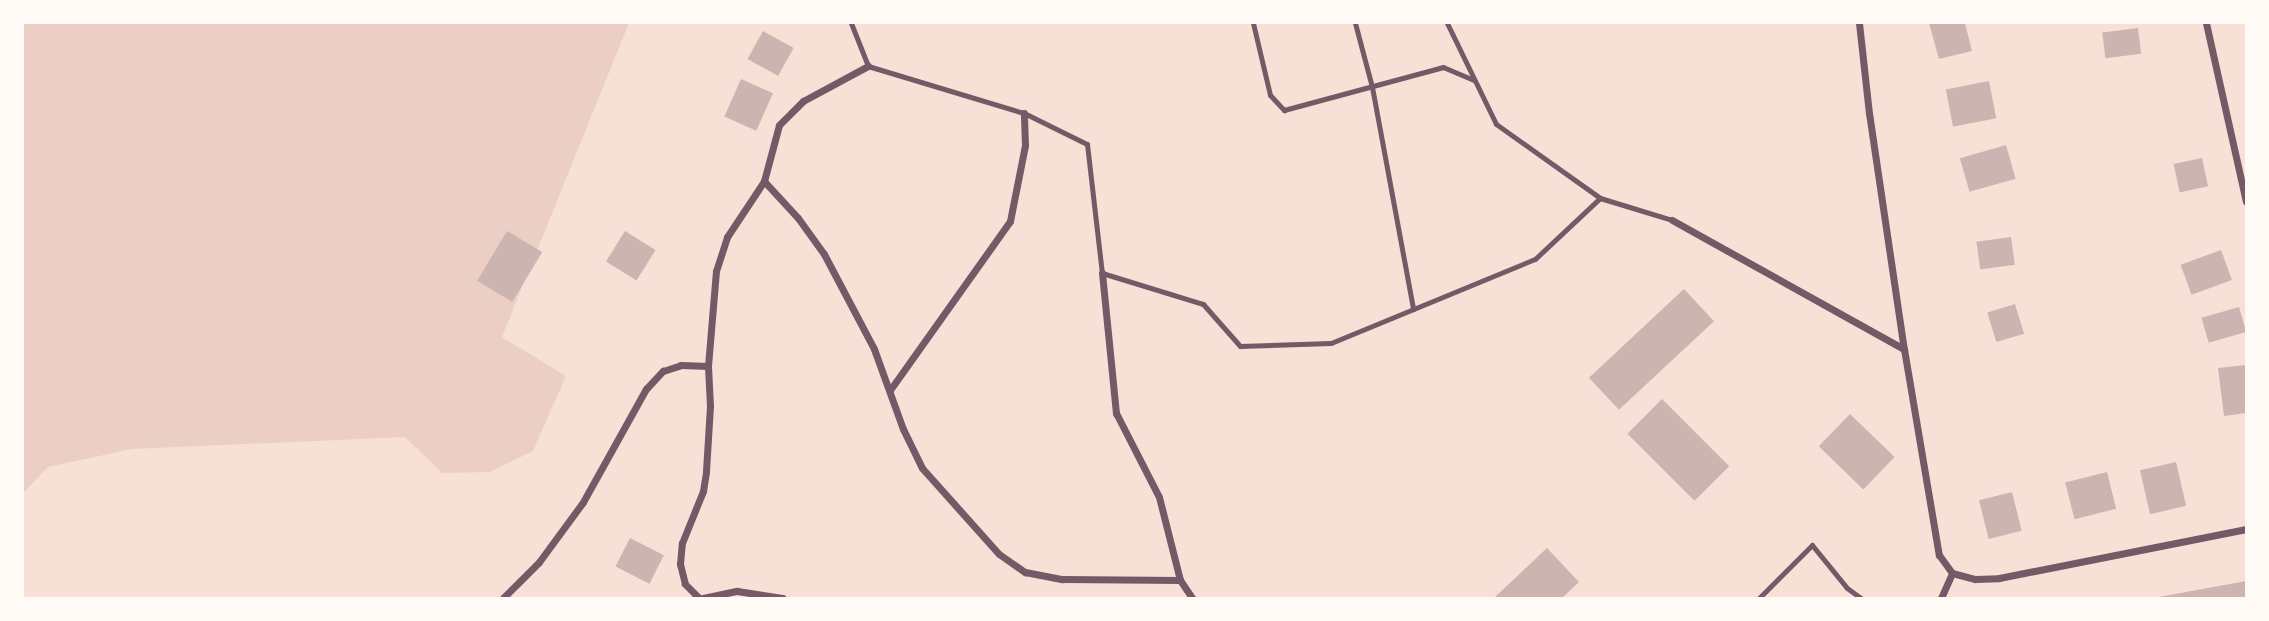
<!DOCTYPE html>
<style>
body{margin:0}
#map{position:relative;width:2269px;height:621px;overflow:hidden;background:#f7e1d7;font-family:"Roboto Condensed",sans-serif}
div>[style]{position:absolute}
[style*='--x']{left:calc(var(--x)*1px);top:calc(var(--y)*1px);width:calc(var(--w)*1px);rotate:calc(var(--a)*1deg)}
.green>*{inset:0;background:#ebcfc5}
.building>*{inset:0;background:#ccb4b1;transform-origin:0 0}
.service>*{height:5px;margin:-2.5px;padding:0 2.5px;transform-origin:2.5px;border-radius:2.5px;background:#755966}
.minor>*{height:7px;margin:-3.5px;padding:0 3.5px;transform-origin:3.5px;border-radius:3.5px;background:#755966}
span{translate:-50% -50%;white-space:nowrap;text-align:center;line-height:1.15;-webkit-text-stroke:5px #fffaf5;paint-order:stroke}
.frame{position:absolute;inset:0;border:24px solid #fffaf5;pointer-events:none}
</style>
<div id="map">
<div class="green">
<i style="clip-path:polygon(23px 23px,629px 23px,502px 337px,566px 376px,533px 451px,490px 472px,442px 473px,405px 437px,132px 449px,48px 467px,23px 493px)"></i>
</div>
<div class="building">
<i style="clip-path:polygon(1929px 23px,1965px 23px,1972px 51px,1939px 59px)"></i>
<i style="left:2138px;top:28px;width:26px;height:36px;rotate:83deg"></i>
<i style="left:763px;top:31px;width:35px;height:32px;rotate:29deg"></i>
<i style="left:741px;top:79px;width:35px;height:41px;rotate:24deg"></i>
<i style="left:1989px;top:81px;width:38px;height:44px;rotate:79deg"></i>
<i style="left:2006px;top:145px;width:35px;height:48px;rotate:74deg"></i>
<i style="left:2202px;top:158px;width:29px;height:29px;rotate:78deg"></i>
<i style="left:507px;top:231px;width:41px;height:58px;rotate:31deg"></i>
<i style="left:625px;top:231px;width:36px;height:36px;rotate:32deg"></i>
<i style="left:2011px;top:237px;width:28px;height:35px;rotate:82deg"></i>
<i style="left:2221px;top:250px;width:32px;height:43px;rotate:70deg"></i>
<i style="left:1684px;top:289px;width:44px;height:130px;rotate:47deg"></i>
<i style="left:2015px;top:304px;width:31px;height:29px;rotate:73deg"></i>
<i style="left:2239px;top:307px;width:26px;height:39px;rotate:74deg"></i>
<i style="clip-path:polygon(2246px 365px,2246px 413px,2224px 416px,2218px 368px)"></i>
<i style="left:1662px;top:399px;width:95px;height:49px;rotate:45deg"></i>
<i style="left:1850px;top:414px;width:62px;height:45px;rotate:44deg"></i>
<i style="left:2176px;top:462px;width:45px;height:37px;rotate:77deg"></i>
<i style="left:2107px;top:472px;width:38px;height:43px;rotate:76deg"></i>
<i style="left:2012px;top:492px;width:40px;height:34px;rotate:76deg"></i>
<i style="left:630px;top:538px;width:38px;height:32px;rotate:27deg"></i>
<i style="clip-path:polygon(1547px 548px,1579px 582px,1562px 598px,1494px 598px)"></i>
<i style="clip-path:polygon(2246px 581px,2246px 598px,2159px 598px,2159px 597px)"></i>
</div>
<div class="service">
<i style="--x:851;--y:23;--w:46;--a:68.4"></i>
<i style="--x:868;--y:66;--w:163;--a:16.8"></i>
<i style="--x:1024;--y:113;--w:70;--a:26.2"></i>
<i style="--x:1087;--y:144;--w:130;--a:83.4"></i>
<i style="--x:1102;--y:273;--w:106;--a:17.1"></i>
<i style="--x:1203;--y:304;--w:56;--a:48.6"></i>
<i style="--x:1240;--y:346;--w:91;--a:-1.9"></i>
<i style="--x:1331;--y:343;--w:221;--a:-22.4"></i>
<i style="--x:1535;--y:259;--w:89;--a:-43.2"></i>
<i style="--x:1600;--y:198;--w:75;--a:17"></i>
<i style="--x:1253;--y:23;--w:74;--a:76.7"></i>
<i style="--x:1270;--y:95;--w:21;--a:47"></i>
<i style="--x:1284;--y:110;--w:165;--a:-15.1"></i>
<i style="--x:1443;--y:67;--w:34;--a:23"></i>
<i style="--x:1355;--y:23;--w:66;--a:75.1"></i>
<i style="--x:1372;--y:87;--w:226;--a:79.5"></i>
<i style="--x:1447;--y:23;--w:112;--a:64.1"></i>
<i style="--x:1496;--y:124;--w:128;--a:35.4"></i>
<i style="--x:1759;--y:598;--w:75;--a:-45"></i>
<i style="--x:1812;--y:545;--w:55;--a:50.9"></i>
<i style="--x:1847;--y:588;--w:17;--a:36"></i>
</div>
<div class="minor">
<i style="--x:1859;--y:23;--w:91;--a:83.7"></i>
<i style="--x:1869;--y:113;--w:239;--a:81.6"></i>
<i style="--x:2206;--y:23;--w:183;--a:77.4"></i>
<i style="--x:764;--y:181;--w:50;--a:47.4"></i>
<i style="--x:798;--y:218;--w:44;--a:54.2"></i>
<i style="--x:824;--y:254;--w:107;--a:62.2"></i>
<i style="--x:874;--y:349;--w:85;--a:70.1"></i>
<i style="--x:903;--y:429;--w:43;--a:64"></i>
<i style="--x:922;--y:468;--w:115;--a:48.2"></i>
<i style="--x:999;--y:554;--w:32;--a:35"></i>
<i style="--x:1025;--y:572;--w:38;--a:11"></i>
<i style="--x:1062;--y:579;--w:118;--a:0.5"></i>
<i style="--x:1180;--y:580;--w:22;--a:56"></i>
<i style="--x:1672;--y:220;--w:265;--a:29.1"></i>
<i style="--x:1904;--y:349;--w:209;--a:80.4"></i>
<i style="--x:1939;--y:555;--w:22;--a:54"></i>
<i style="--x:1952;--y:573;--w:24;--a:15"></i>
<i style="--x:1975;--y:579;--w:24;--a:-2"></i>
<i style="--x:1999;--y:578;--w:252;--a:-11.2"></i>
<i style="--x:1102;--y:273;--w:141;--a:84.3"></i>
<i style="--x:1116;--y:413;--w:94;--a:62.9"></i>
<i style="--x:1159;--y:497;--w:86;--a:75.8"></i>
<i style="--x:890;--y:390;--w:207;--a:-54.6"></i>
<i style="--x:1010;--y:221;--w:77;--a:-78.8"></i>
<i style="--x:1025;--y:145;--w:32;--a:-92"></i>
<i style="--x:503;--y:598;--w:51;--a:-45"></i>
<i style="--x:539;--y:562;--w:74;--a:-53.7"></i>
<i style="--x:583;--y:502;--w:129;--a:-60.9"></i>
<i style="--x:646;--y:389;--w:25;--a:-47"></i>
<i style="--x:663;--y:371;--w:19;--a:-18"></i>
<i style="--x:681;--y:365;--w:27;--a:2"></i>
<i style="--x:699;--y:598;--w:20;--a:-135"></i>
<i style="--x:685;--y:584;--w:21;--a:-104"></i>
<i style="--x:680;--y:564;--w:21;--a:-85"></i>
<i style="--x:682;--y:543;--w:56;--a:-68"></i>
<i style="--x:703;--y:491;--w:20;--a:-81"></i>
<i style="--x:706;--y:471;--w:65;--a:-86.5"></i>
<i style="--x:710;--y:406;--w:40;--a:-92.9"></i>
<i style="--x:708;--y:366;--w:95;--a:-85.2"></i>
<i style="--x:716;--y:271;--w:36;--a:-72"></i>
<i style="--x:727;--y:237;--w:67;--a:-56.5"></i>
<i style="--x:764;--y:181;--w:58;--a:-75"></i>
<i style="--x:779;--y:125;--w:34;--a:-45"></i>
<i style="--x:803;--y:101;--w:74;--a:-28.3"></i>
<i style="--x:703;--y:598;--w:35;--a:-12"></i>
<i style="--x:737;--y:591;--w:46;--a:8.8"></i>
<i style="--x:1941;--y:598;--w:27;--a:-66"></i>
</div>
<div class="frame"></div>
</div>
